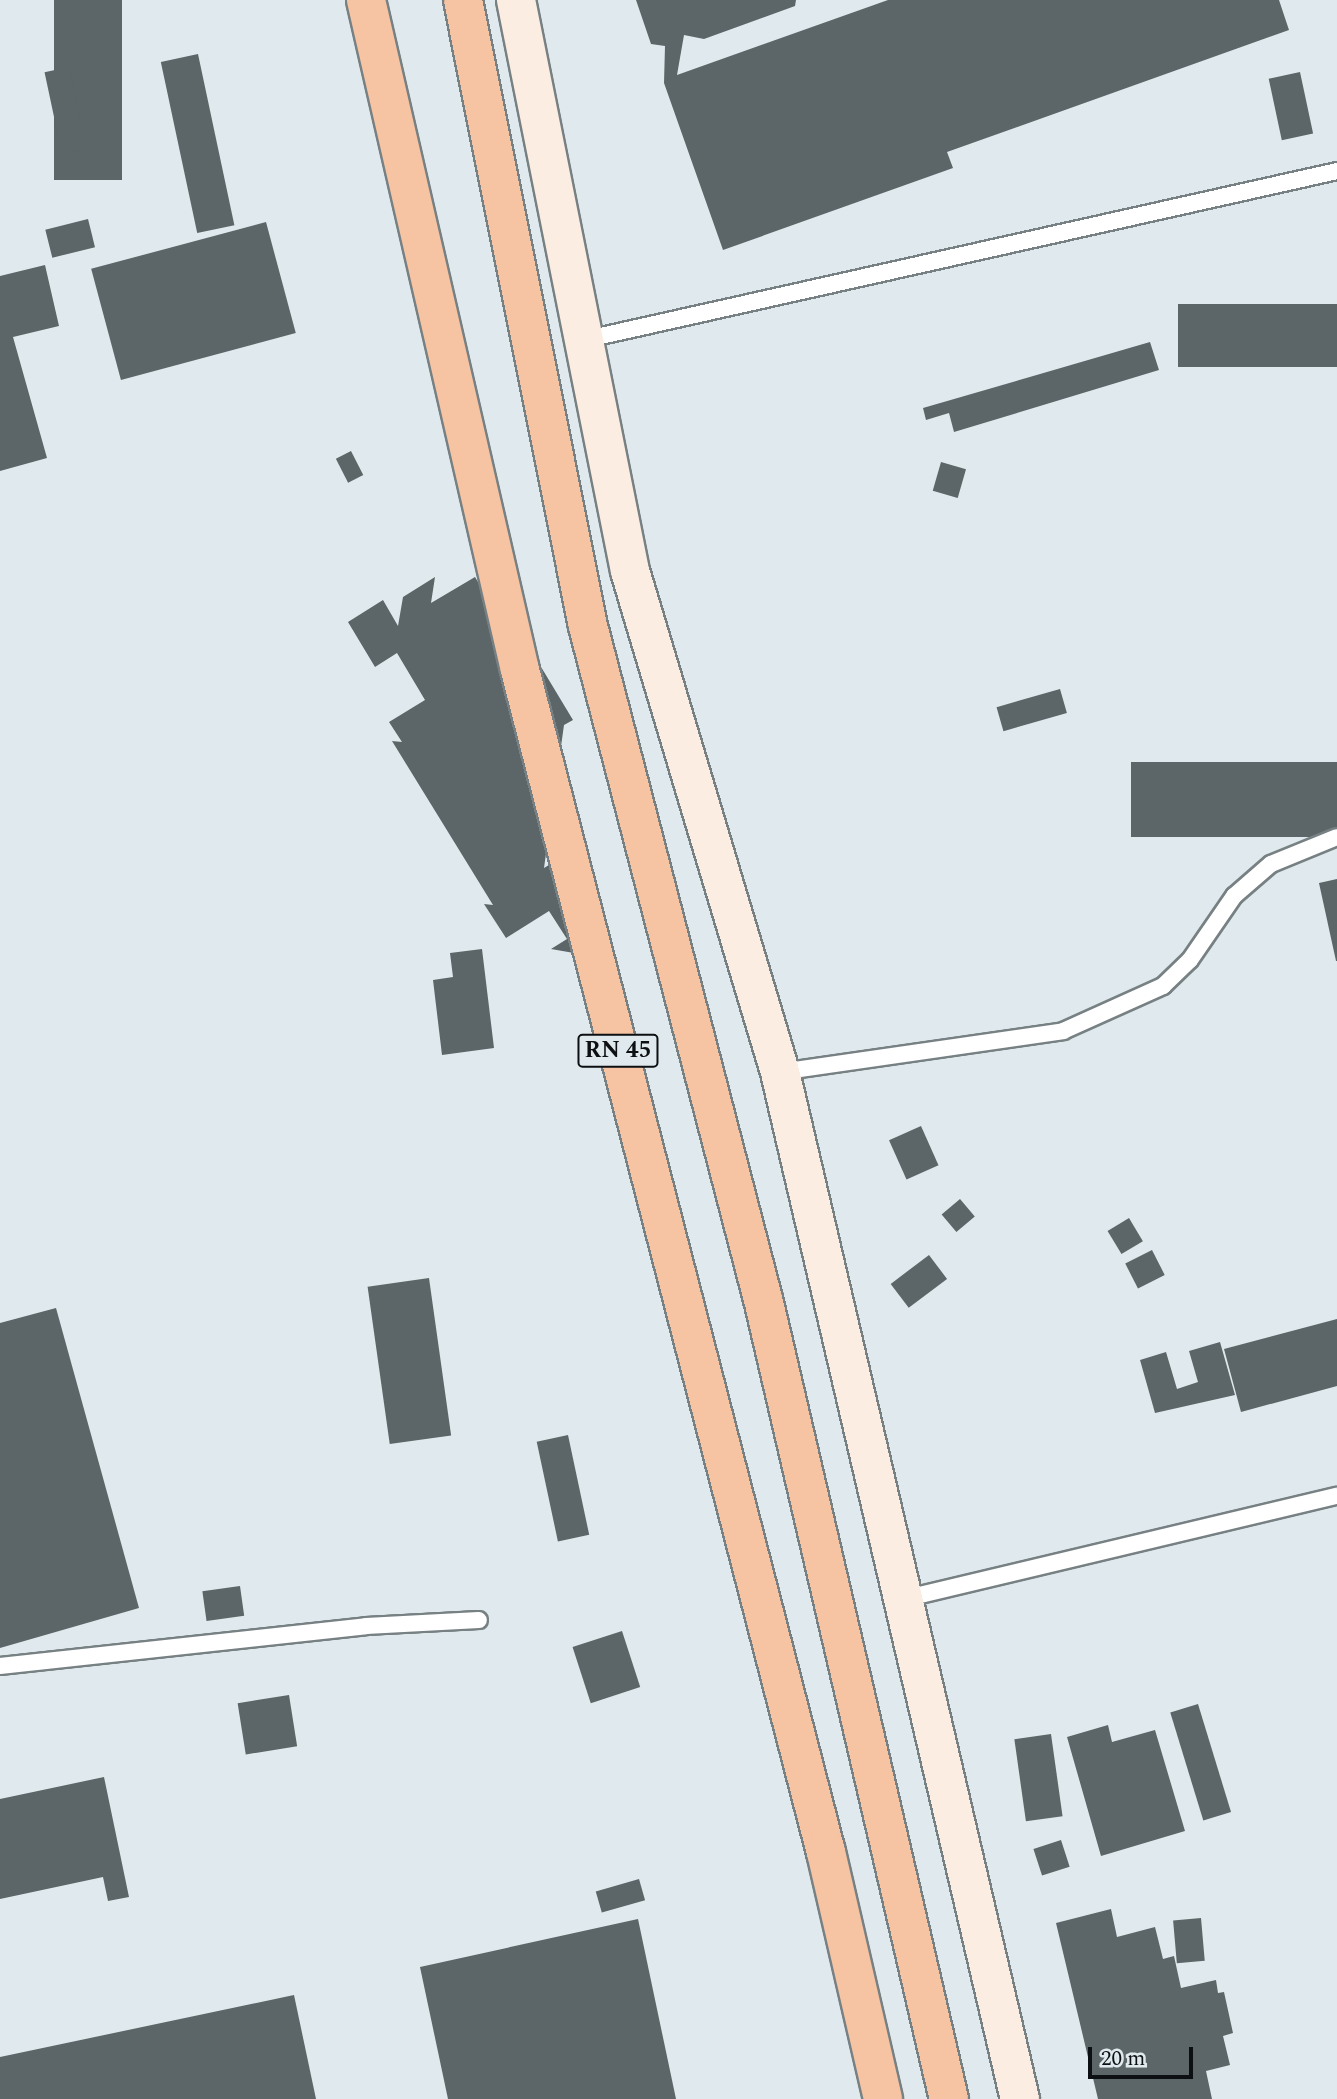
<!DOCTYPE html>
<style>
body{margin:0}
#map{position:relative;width:1337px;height:2099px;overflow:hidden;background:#e0e9ed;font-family:Spectral,serif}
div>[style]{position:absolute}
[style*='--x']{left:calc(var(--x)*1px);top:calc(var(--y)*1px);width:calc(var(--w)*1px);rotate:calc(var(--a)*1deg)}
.building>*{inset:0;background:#5c6568;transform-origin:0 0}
.roads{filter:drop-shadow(2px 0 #778083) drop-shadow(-2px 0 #778083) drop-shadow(0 2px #778083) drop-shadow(0 -2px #778083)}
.lane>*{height:16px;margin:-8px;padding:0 8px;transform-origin:8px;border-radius:8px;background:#fff}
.secondary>*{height:38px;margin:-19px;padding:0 19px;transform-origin:19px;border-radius:19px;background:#fcede3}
.highway>*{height:38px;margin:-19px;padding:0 19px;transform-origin:19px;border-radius:19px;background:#f6c3a3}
span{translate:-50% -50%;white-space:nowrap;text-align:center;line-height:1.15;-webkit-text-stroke:5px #e0e9ed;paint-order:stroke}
.shield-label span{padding:2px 5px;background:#e0e9ed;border:2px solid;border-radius:5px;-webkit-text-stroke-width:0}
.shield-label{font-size:23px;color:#0d1012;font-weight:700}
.scale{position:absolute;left:1088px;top:2047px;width:105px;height:32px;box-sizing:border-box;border:4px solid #0d1012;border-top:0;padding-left:9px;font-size:21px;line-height:24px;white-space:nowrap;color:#0d1012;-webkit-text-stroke:5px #e0e9ed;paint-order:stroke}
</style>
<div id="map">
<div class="building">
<i style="left:54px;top:0;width:68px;height:180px"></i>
<i style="clip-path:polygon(636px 0,796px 0,795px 6px,704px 39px,684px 35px,677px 75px,888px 0,1279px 0,1289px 30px,947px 152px,953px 168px,723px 250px,664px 83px,665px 46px,651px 44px)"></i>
<i style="left:198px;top:54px;width:175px;height:38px;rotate:78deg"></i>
<i style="left:69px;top:67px;width:83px;height:25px;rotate:78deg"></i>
<i style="left:1300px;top:72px;width:63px;height:32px;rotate:78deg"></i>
<i style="left:88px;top:219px;width:29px;height:44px;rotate:76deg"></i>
<i style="left:266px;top:222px;width:115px;height:181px;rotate:75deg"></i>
<i style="clip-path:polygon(45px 265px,59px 326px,13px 337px,47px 458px,0 471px,0 276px)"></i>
<i style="left:1337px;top:304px;width:63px;height:159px;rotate:90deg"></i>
<i style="clip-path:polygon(1150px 342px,1159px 370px,954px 432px,949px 413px,926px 420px,923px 408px)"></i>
<i style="left:351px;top:451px;width:27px;height:17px;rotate:63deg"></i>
<i style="left:941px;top:462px;width:26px;height:30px;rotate:16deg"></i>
<i style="clip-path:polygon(435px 577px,431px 603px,475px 577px,520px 652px,529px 647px,573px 720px,564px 725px,544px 868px,575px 849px,574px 953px,551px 949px,567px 939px,549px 911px,506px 938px,484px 904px,493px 905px,392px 741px,402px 742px,389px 722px,425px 700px,397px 653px,375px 667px,348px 622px,383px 600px,398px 626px,403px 597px)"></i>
<i style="left:1060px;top:689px;width:25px;height:66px;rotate:74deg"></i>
<i style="left:1337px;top:762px;width:75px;height:206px;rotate:90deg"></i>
<i style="clip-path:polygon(1337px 879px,1337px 961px,1336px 961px,1319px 883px)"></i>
<i style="clip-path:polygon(482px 949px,494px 1048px,442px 1055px,433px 980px,453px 977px,450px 953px)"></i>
<i style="left:921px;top:1126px;width:43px;height:35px;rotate:66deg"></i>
<i style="left:960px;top:1199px;width:23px;height:24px;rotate:50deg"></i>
<i style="left:1129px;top:1218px;width:27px;height:25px;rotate:59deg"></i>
<i style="left:1152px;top:1250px;width:28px;height:30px;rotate:63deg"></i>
<i style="left:929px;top:1255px;width:30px;height:48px;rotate:53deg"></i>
<i style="left:429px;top:1278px;width:159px;height:62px;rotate:82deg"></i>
<i style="clip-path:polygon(56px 1308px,139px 1608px,0 1648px,0 1323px)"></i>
<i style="clip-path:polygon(1337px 1319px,1337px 1386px,1241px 1412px,1224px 1349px)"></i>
<i style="clip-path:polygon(1220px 1342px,1235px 1395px,1155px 1413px,1140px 1360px,1166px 1352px,1177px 1389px,1198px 1382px,1189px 1351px)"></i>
<i style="left:568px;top:1435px;width:102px;height:32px;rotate:78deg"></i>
<i style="left:240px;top:1586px;width:30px;height:38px;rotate:82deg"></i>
<i style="left:622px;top:1631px;width:59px;height:52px;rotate:72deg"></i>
<i style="left:289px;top:1695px;width:52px;height:52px;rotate:81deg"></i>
<i style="left:1198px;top:1704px;width:113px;height:29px;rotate:73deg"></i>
<i style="clip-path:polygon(1108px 1725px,1112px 1742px,1155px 1730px,1185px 1831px,1101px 1856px,1067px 1737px)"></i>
<i style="left:1051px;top:1734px;width:83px;height:37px;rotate:82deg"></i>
<i style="clip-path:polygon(104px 1777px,129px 1897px,108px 1901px,103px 1877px,0 1899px,0 1799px)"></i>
<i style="left:1061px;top:1840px;width:28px;height:29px;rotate:72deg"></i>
<i style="left:639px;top:1879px;width:22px;height:45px;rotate:74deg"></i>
<i style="clip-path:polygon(1111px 1909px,1117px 1937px,1155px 1927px,1163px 1959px,1174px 1956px,1181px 1988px,1216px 1980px,1218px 1993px,1224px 1992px,1233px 2033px,1223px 2036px,1230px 2065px,1206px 2071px,1212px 2099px,1098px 2099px,1056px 1923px)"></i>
<i style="left:1201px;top:1918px;width:43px;height:28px;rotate:85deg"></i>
<i style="clip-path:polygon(638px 1919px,676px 2099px,448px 2099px,420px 1967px)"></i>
<i style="clip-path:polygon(294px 1995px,316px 2099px,0 2099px,0 2057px)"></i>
</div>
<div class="roads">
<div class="lane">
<i style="--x:583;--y:340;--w:773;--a:-12.63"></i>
<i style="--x:780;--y:1072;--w:286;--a:-8.2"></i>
<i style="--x:1063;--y:1031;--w:110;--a:-24.2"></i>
<i style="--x:1163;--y:986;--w:37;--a:-44"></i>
<i style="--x:1190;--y:960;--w:78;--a:-55.5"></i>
<i style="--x:1234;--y:896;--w:49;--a:-40.9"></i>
<i style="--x:1271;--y:864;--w:71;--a:-22.2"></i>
<i style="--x:903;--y:1599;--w:446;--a:-13.4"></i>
<i style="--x:0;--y:1666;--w:368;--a:-6.2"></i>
<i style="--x:366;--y:1626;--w:113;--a:-3"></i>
</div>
<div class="secondary">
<i style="--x:516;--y:0;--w:582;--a:78.71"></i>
<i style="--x:630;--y:571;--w:523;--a:73.33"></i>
<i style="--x:780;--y:1072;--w:1055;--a:76.85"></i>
</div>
<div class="highway">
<i style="--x:366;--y:0;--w:687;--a:77.06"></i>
<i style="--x:520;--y:670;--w:1221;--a:75.49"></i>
<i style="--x:826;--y:1852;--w:253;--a:77"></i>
<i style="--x:463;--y:0;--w:638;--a:78.71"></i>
<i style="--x:588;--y:626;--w:700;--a:75.43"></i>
<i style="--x:764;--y:1303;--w:817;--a:76.92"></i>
</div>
</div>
<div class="shield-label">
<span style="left:618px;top:1051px">RN 45</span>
</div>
<div class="scale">20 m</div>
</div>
